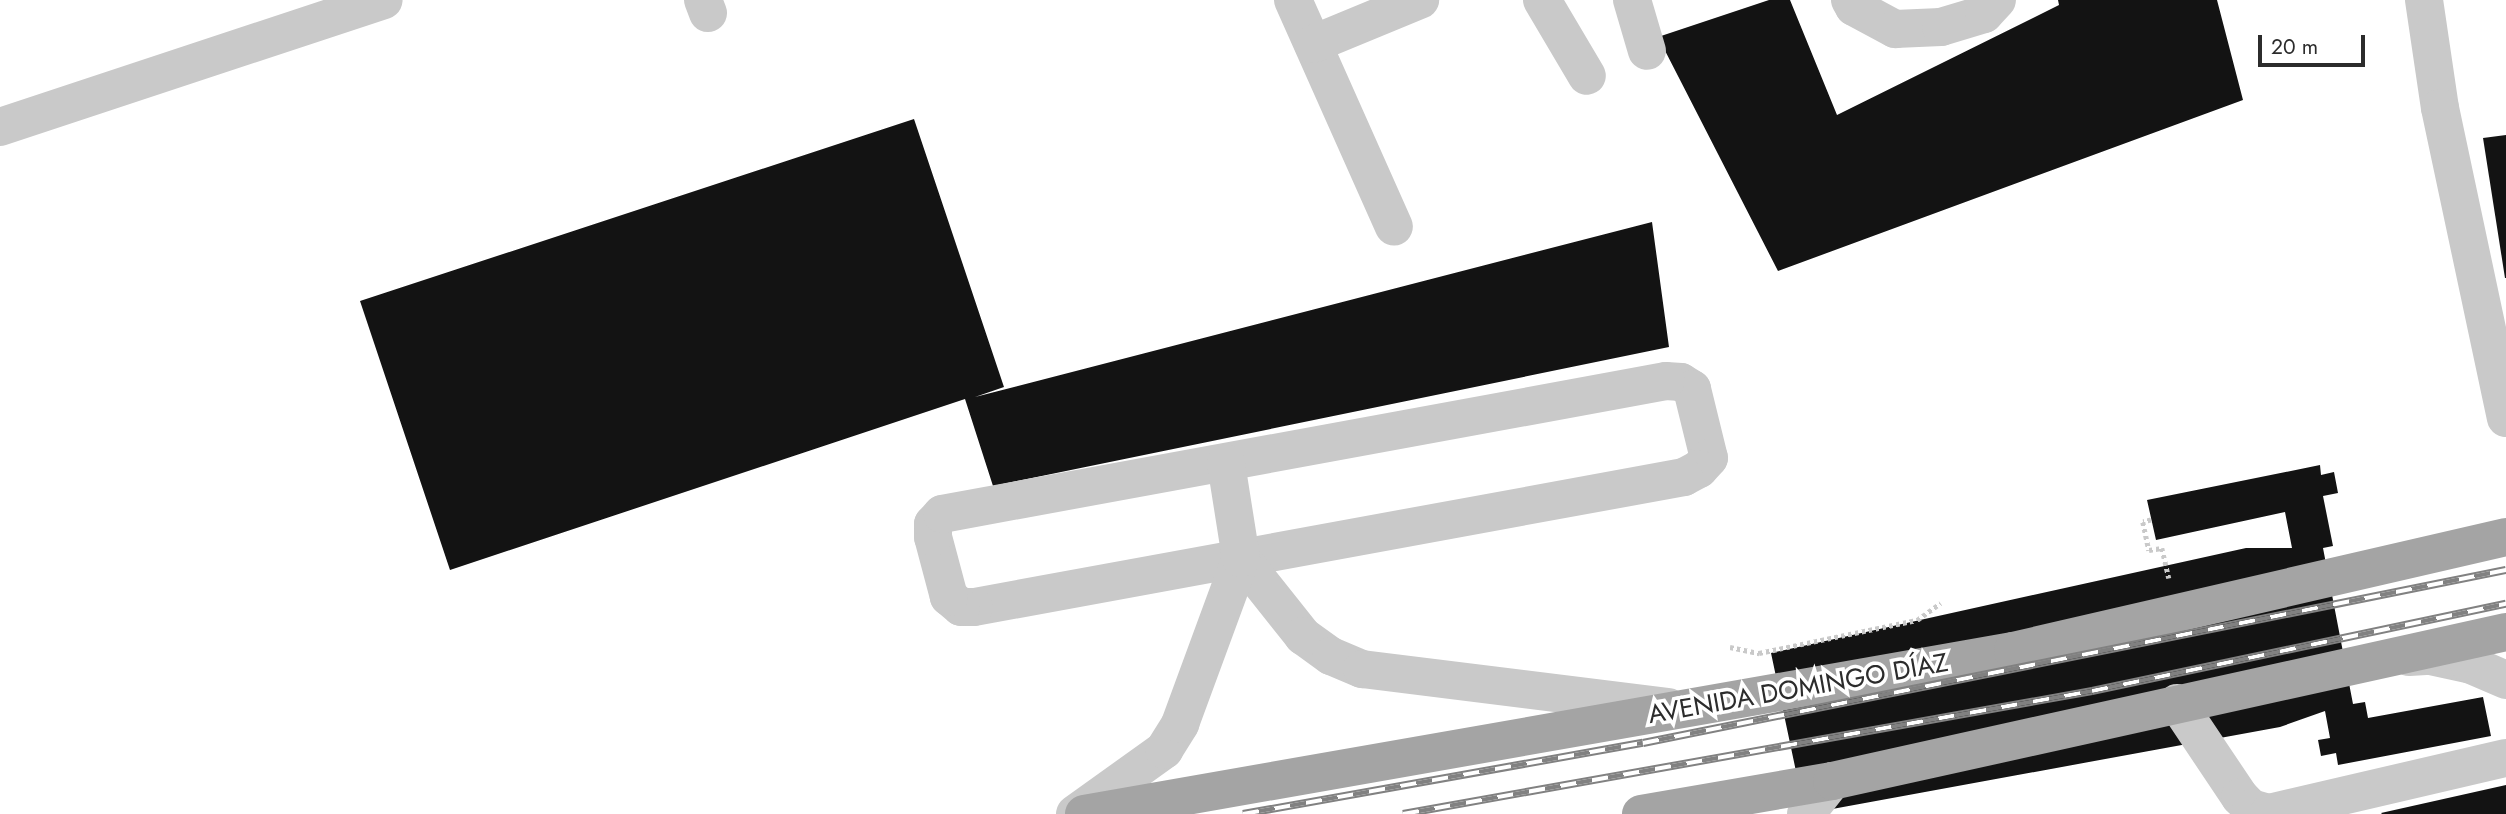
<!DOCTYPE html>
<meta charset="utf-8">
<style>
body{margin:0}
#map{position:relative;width:2506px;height:814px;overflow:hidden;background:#fff;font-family:Jost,sans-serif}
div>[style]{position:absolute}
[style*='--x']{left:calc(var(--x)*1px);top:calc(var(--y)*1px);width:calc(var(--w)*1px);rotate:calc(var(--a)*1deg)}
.building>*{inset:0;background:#131313}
.path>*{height:4.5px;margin-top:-2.25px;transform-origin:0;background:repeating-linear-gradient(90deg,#c9c9c9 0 3.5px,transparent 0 7px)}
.minor>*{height:38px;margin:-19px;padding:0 19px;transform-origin:19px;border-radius:19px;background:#c9c9c9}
.major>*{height:38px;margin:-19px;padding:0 19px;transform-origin:19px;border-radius:19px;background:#a4a4a4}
.rail>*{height:8px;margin-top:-4px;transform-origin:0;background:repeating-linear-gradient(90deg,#fff 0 16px,#818181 0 32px);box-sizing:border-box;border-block:2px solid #818181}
span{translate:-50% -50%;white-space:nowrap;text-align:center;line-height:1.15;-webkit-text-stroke:7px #fff;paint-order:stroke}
.street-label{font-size:26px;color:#2c2c2c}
.scale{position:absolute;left:2258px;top:35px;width:107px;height:32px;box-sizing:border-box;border:4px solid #2c2c2c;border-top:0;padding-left:9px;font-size:21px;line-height:24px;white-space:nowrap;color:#2c2c2c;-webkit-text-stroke:5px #fff;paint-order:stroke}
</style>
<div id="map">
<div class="building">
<i style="clip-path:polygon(1769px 0,1790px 0,1837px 115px,2059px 5px,2058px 0,2217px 0,2243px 100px,1778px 271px,1658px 37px)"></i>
<i style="clip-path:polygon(914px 119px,1004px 387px,975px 397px,1652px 222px,1669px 347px,993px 486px,965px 399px,450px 570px,360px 301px)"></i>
<i style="clip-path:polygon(2506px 135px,2506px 278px,2505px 278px,2483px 138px)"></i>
<i style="clip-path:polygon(2320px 465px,2321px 475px,2334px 472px,2338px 493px,2323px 496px,2333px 546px,2323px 548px,2353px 704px,2365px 702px,2368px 718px,2483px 697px,2491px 736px,2338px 765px,2336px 753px,2321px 756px,2318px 740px,2330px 738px,2325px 711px,2280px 727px,1805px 814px,1771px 653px,2246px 548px,2292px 548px,2285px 512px,2156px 540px,2147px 500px)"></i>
<i style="clip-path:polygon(2506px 785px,2506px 814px,2382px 814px,2381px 813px)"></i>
</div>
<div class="path">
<i style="--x:2151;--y:520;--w:8;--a:166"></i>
<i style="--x:2143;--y:522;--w:29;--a:78"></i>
<i style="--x:2149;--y:550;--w:13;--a:-9"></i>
<i style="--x:2162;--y:548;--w:31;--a:77"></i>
<i style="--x:1730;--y:647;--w:30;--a:12"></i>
<i style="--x:1759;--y:653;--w:161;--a:-11.8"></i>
<i style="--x:1917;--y:620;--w:29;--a:-36"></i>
</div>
<div class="minor">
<i style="--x:703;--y:0;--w:14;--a:69"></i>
<i style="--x:1293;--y:0;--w:248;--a:66"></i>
<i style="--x:1542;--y:0;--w:88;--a:59.4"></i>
<i style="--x:1632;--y:0;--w:53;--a:73.6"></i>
<i style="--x:1850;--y:0;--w:8;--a:60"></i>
<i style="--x:1854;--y:7;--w:47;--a:28.2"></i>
<i style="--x:1895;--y:29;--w:46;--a:-2.5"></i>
<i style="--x:1941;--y:27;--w:45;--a:-16.8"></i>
<i style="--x:1984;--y:14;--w:19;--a:-47"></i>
<i style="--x:2424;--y:0;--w:109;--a:81.6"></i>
<i style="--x:2440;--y:108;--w:317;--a:78"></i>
<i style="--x:1313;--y:44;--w:116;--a:-22.4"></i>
<i style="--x:0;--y:127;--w:404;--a:-18.3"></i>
<i style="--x:1666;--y:381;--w:15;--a:4"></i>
<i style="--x:1681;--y:382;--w:13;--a:32"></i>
<i style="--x:1692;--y:389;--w:71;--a:76.2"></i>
<i style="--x:1709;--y:458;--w:15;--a:132"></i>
<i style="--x:1699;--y:469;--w:17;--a:152"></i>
<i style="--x:1684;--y:477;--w:722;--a:169.62"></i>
<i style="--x:974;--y:607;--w:13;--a:180"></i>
<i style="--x:961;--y:607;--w:16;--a:-140"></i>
<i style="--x:949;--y:597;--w:62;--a:-104.9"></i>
<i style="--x:933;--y:537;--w:13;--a:-90"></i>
<i style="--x:933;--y:524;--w:13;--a:-48"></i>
<i style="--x:942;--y:514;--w:736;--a:-10.41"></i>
<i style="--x:1241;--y:558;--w:100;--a:51.5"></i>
<i style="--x:1303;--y:636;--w:34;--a:36"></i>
<i style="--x:1331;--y:656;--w:34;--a:23"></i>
<i style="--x:1362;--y:669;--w:309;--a:7.1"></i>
<i style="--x:2409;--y:657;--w:21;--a:-3"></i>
<i style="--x:2430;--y:656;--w:40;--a:12"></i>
<i style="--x:2469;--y:664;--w:40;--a:23.4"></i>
<i style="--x:2177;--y:703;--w:113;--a:56.2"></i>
<i style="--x:2240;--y:797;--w:16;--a:45"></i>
<i style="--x:2251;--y:808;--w:19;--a:16"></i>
<i style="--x:2269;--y:813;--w:243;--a:-13.1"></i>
<i style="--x:1075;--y:814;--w:110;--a:-35.7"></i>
<i style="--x:1164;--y:750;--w:31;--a:-58"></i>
<i style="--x:1180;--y:724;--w:177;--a:-69.8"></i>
<i style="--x:1241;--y:558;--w:96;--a:-99"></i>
<i style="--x:1806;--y:814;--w:42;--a:-51.8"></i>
</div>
<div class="major">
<i style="--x:1084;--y:814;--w:943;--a:-9.95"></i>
<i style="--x:2013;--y:651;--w:506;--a:-13.02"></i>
<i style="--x:1641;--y:814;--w:194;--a:-9.8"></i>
<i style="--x:1832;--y:781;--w:690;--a:-12.47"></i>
</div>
<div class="rail">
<i style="--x:1243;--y:814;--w:406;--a:-10.1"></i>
<i style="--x:1643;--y:743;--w:880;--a:-11.34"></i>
<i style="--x:1403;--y:814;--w:700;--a:-10.12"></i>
<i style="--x:2092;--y:691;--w:423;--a:-11.9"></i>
</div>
<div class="street-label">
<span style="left:1798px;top:689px;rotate:-10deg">AVENIDA DOMINGO DÍAZ</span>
</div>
<div class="scale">20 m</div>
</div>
